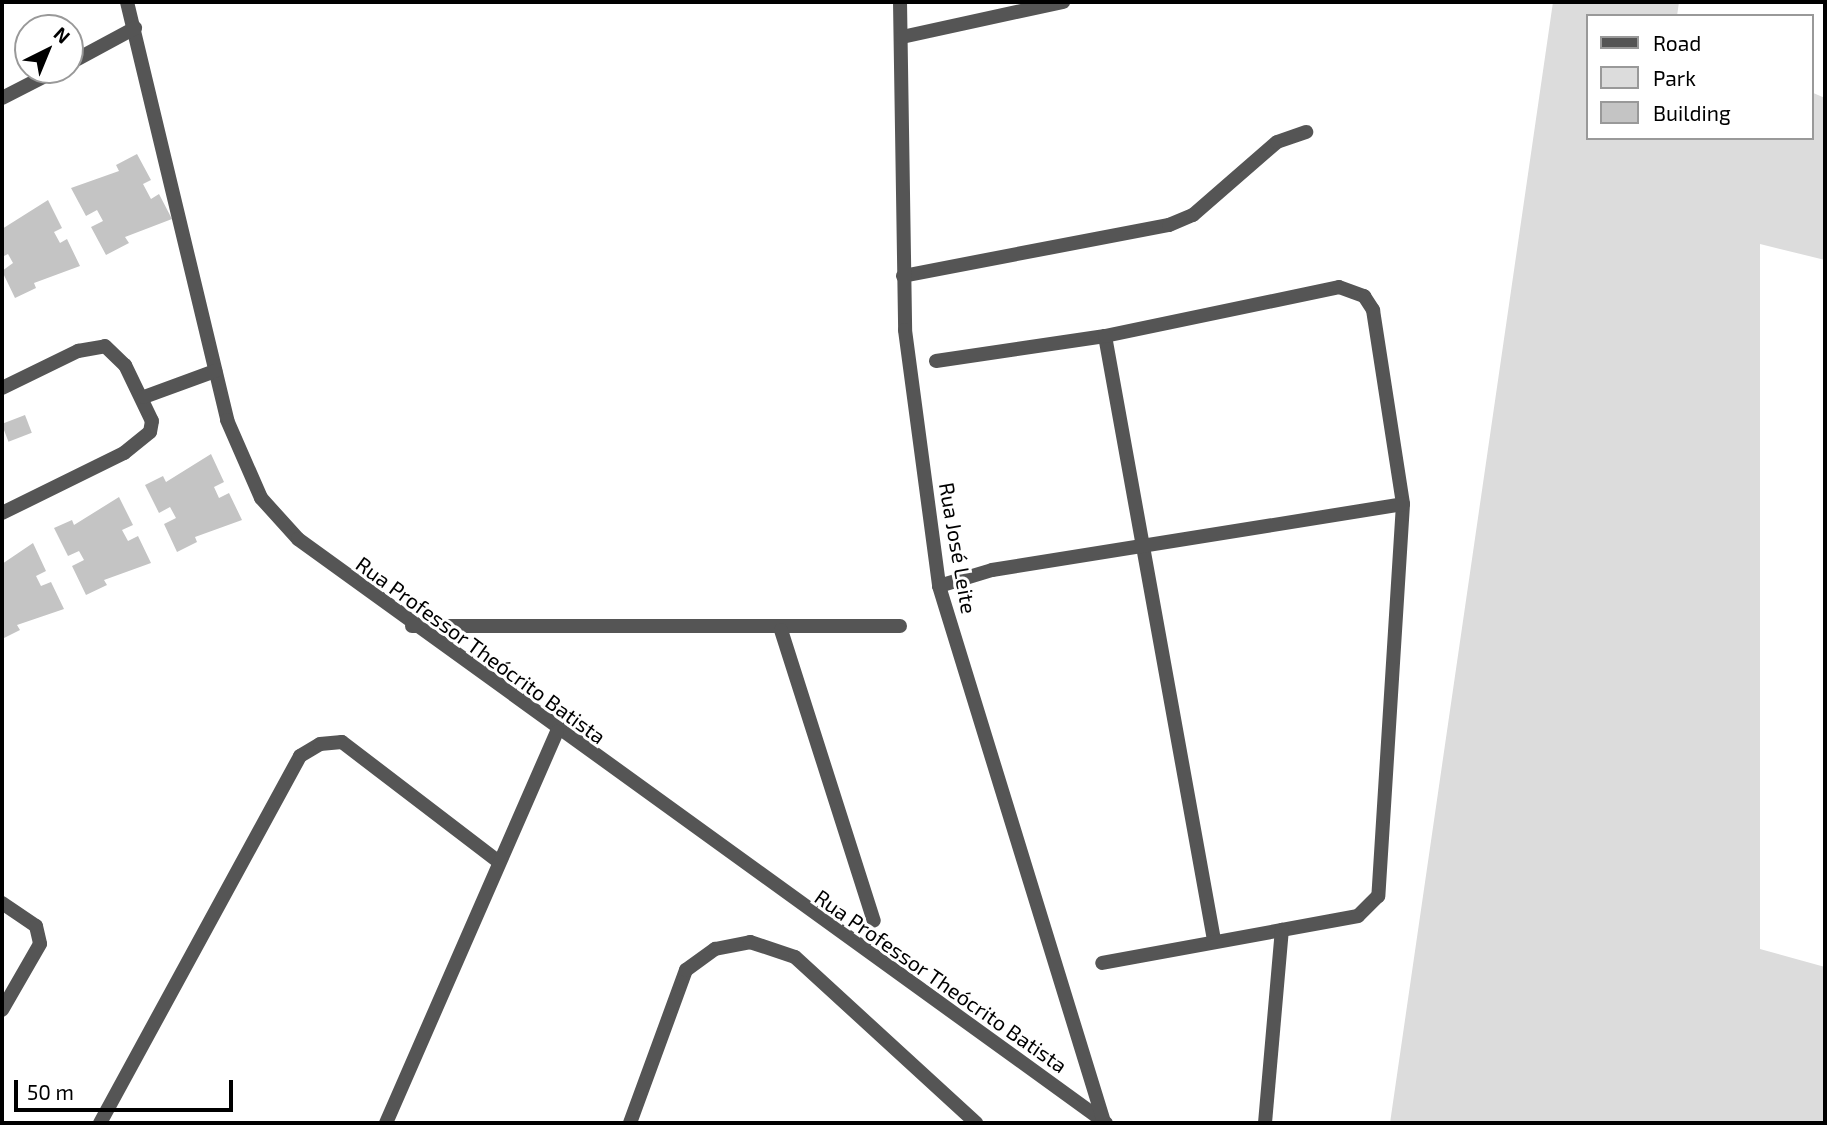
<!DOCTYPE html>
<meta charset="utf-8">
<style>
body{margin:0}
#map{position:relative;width:1827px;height:1125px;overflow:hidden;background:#fff;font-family:"Exo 2",sans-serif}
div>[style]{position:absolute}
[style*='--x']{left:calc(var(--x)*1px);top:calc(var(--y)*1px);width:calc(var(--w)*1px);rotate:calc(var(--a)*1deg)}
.green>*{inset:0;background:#dcdcdc}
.building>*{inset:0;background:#c4c4c4;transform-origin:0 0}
.service>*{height:14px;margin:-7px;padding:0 7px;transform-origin:7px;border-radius:7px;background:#555}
.minor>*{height:14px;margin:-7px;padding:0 7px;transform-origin:7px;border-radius:7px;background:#555}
span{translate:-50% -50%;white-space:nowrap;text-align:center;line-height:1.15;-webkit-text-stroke:6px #fff;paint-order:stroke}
.street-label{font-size:21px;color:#000}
.frame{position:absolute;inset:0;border:4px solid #000;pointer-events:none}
.legend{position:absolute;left:1586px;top:14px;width:228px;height:126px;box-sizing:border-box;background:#fff;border:2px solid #999;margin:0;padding:9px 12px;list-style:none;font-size:21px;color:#000}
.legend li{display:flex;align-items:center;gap:14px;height:35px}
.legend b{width:35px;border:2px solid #999}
.north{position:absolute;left:14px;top:14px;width:70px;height:70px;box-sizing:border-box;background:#fff;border:2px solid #999;border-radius:50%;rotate:43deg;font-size:19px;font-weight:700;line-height:28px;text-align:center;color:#000}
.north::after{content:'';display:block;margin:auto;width:24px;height:32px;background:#000;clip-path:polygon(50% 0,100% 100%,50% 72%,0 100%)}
.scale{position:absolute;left:14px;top:1080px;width:219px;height:32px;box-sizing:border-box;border:4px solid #000;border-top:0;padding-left:9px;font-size:21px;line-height:24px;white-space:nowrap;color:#000;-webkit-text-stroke:5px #fff;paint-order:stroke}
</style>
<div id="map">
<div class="green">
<i style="clip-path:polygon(1553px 2px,1679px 2px,1677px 16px,1587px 16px,1587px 138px,1811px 138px,1811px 92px,1825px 98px,1825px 260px,1760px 244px,1760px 949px,1825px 967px,1825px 1123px,1390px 1123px)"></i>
</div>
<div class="building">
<i style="clip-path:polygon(137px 154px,151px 180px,143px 184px,151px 199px,159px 194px,172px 219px,125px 237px,129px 243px,106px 255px,91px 227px,103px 221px,97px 210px,86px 216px,71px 188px,119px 171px,116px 165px)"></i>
<i style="clip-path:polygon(48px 200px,62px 228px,54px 232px,60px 243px,67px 239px,80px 266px,34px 283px,36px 288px,15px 298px,2px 271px,13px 263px,8px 254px,2px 257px,2px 229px)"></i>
<i style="left:25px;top:415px;width:19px;height:25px;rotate:69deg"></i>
<i style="clip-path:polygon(211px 454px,224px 482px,214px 487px,219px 498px,229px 493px,242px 520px,195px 537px,197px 542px,177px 552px,164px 524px,176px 518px,170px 507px,159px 513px,145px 485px,163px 476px,166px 482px)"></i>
<i style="clip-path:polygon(119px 497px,133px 525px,122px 530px,128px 541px,138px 536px,151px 563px,104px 580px,107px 585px,86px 595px,72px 566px,84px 560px,79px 551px,68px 556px,54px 528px,72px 520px,74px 525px)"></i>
<i style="clip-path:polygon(33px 543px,46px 571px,36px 576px,41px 586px,51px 582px,64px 609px,17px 625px,20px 630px,2px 639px,2px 564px)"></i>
</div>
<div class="service">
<i style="--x:903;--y:276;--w:271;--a:-10.9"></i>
<i style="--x:1169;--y:225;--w:26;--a:-23"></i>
<i style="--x:1193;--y:215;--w:111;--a:-41"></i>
<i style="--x:1277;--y:142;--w:31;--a:-19"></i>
<i style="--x:630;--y:1123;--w:163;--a:-69.9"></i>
<i style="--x:686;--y:970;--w:36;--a:-36"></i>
<i style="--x:715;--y:949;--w:36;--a:-11"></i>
<i style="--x:750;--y:942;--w:47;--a:18.4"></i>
<i style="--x:795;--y:957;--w:246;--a:42.5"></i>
</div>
<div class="minor">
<i style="--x:127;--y:2;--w:430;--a:76.5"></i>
<i style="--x:227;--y:420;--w:85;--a:66.4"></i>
<i style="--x:261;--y:498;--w:55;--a:47.9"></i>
<i style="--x:298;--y:539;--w:997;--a:35.86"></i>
<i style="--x:900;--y:2;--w:328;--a:89.1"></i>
<i style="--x:905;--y:330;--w:258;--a:82.4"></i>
<i style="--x:939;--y:586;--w:561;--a:72.89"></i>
<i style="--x:902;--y:37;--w:165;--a:-12.3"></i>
<i style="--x:70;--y:63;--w:74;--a:-28.3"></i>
<i style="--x:2;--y:98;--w:62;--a:-27"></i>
<i style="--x:1105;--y:336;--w:614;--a:79.77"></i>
<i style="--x:936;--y:361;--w:171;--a:-8.4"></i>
<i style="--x:1105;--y:336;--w:239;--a:-11.8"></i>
<i style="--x:1339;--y:287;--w:27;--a:20"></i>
<i style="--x:1364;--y:296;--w:17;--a:57"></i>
<i style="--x:1373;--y:310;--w:196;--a:81.2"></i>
<i style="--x:1403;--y:504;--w:393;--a:93.6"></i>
<i style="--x:1378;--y:896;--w:28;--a:135"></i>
<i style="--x:1358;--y:916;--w:260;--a:169.6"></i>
<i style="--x:2;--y:388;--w:85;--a:-26"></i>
<i style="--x:78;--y:351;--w:27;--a:-10"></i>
<i style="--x:105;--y:346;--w:28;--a:44"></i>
<i style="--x:125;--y:365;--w:62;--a:64.3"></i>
<i style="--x:152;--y:421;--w:11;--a:100"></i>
<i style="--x:150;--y:432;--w:33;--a:141"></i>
<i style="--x:124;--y:453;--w:136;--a:153.8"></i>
<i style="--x:144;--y:397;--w:76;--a:-20.1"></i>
<i style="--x:939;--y:586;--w:55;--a:-16.8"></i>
<i style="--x:992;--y:570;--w:416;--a:-9.1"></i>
<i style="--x:412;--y:626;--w:488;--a:0"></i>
<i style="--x:781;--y:630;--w:305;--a:72.3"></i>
<i style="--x:2;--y:903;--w:41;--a:34.1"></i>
<i style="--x:36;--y:926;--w:18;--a:77"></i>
<i style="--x:40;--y:944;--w:76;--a:119.9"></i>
<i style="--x:100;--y:1123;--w:418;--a:-61.4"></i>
<i style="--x:300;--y:756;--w:23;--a:-31"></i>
<i style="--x:320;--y:744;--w:22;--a:-5"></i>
<i style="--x:342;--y:742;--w:198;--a:37.4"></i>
<i style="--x:386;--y:1123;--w:427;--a:-66.4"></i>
<i style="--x:1265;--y:1123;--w:194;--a:-85"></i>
</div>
<div class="street-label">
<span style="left:958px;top:548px;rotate:80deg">Rua José Leite</span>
<span style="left:481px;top:650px;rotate:36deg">Rua Professor Theócrito Batista</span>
<span style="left:941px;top:981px;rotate:35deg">Rua Professor Theócrito Batista</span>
</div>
<div class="frame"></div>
<ul class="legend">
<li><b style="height:9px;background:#555"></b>Road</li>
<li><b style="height:19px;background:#dcdcdc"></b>Park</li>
<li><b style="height:19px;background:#c4c4c4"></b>Building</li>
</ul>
<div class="north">N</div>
<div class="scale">50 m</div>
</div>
